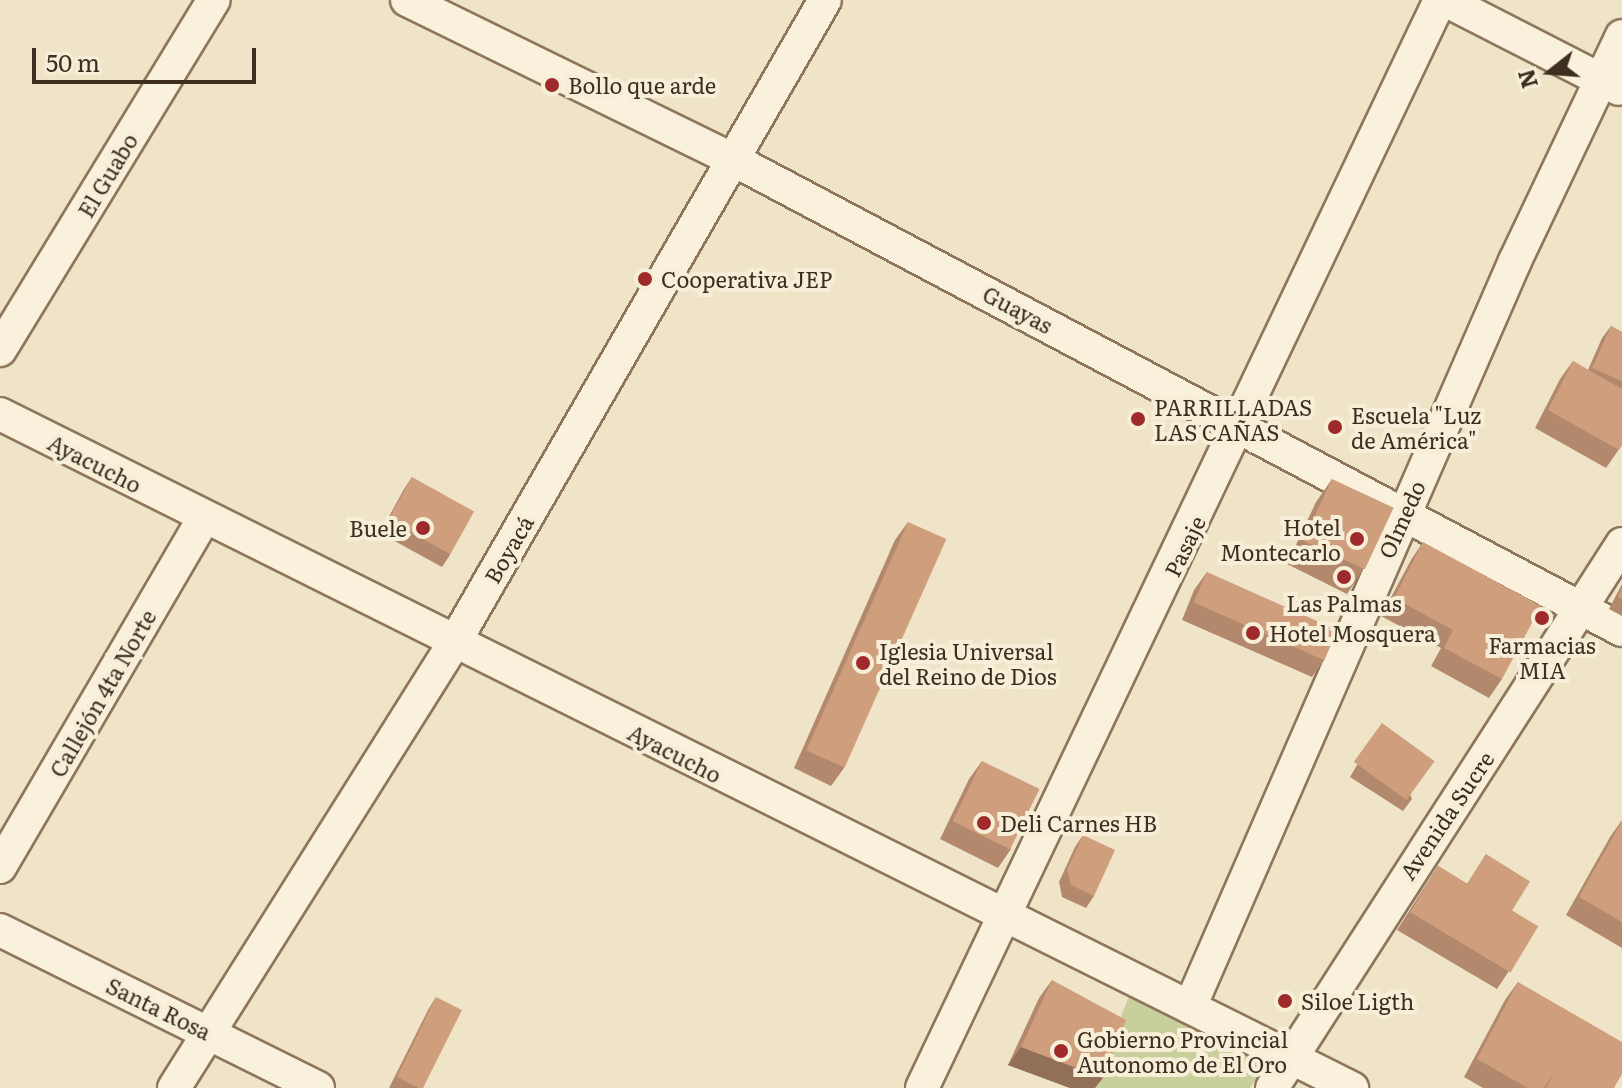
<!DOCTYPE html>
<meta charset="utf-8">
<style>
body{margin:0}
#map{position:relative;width:1622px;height:1088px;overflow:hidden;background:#f0e4c8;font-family:Literata,serif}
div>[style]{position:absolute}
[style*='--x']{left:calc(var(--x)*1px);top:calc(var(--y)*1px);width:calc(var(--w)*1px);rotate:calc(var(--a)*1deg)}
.green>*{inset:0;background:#c9cf9b}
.roads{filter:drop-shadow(2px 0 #8d765c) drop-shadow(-2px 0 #8d765c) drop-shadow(0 2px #8d765c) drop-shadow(0 -2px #8d765c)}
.street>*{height:32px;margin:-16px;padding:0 16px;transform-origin:16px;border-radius:16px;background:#faf1dc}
.wall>*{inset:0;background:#b2896c}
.shaded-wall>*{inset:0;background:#916f58}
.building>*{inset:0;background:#cf9f7d;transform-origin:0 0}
.dots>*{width:22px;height:22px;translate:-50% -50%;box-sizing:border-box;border:4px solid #f7eed8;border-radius:50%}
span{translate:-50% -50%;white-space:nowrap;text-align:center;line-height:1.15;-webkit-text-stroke:8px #f7eed8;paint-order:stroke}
.poi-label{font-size:22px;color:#3d2e20}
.left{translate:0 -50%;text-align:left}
.right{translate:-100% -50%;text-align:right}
.street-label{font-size:22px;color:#3d2e20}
.north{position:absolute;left:1510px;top:32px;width:80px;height:80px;-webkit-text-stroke:6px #f7eed8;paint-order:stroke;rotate:253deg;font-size:22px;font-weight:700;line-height:32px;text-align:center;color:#3d2e20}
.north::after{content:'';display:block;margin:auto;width:28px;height:36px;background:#3d2e20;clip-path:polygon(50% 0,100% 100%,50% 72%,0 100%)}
.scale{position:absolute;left:32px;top:48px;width:224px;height:36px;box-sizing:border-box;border:4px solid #3d2e20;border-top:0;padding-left:10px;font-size:24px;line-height:28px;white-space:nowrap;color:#3d2e20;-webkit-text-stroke:6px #f7eed8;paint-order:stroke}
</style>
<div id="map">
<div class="green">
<i style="clip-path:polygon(1130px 994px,1264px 1065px,1250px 1088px,1093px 1088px)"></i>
</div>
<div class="roads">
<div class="street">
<i style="--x:407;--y:0;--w:360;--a:26.1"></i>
<i style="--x:730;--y:158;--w:1009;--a:27.89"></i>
<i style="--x:1445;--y:0;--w:195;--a:27.1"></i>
<i style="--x:0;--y:350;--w:410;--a:-58.6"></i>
<i style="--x:0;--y:414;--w:1511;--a:26.5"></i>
<i style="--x:0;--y:867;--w:404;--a:-59.7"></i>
<i style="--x:0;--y:930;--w:355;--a:26.4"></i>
<i style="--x:1190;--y:1007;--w:814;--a:-66.46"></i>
<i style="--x:1515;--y:261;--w:249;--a:-64.6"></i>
<i style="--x:174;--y:1088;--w:526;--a:-57.82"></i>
<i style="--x:454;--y:643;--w:742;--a:-60.02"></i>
<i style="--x:922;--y:1088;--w:1205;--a:-64.54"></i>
<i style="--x:1272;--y:1088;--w:647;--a:-57.24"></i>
</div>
</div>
<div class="wall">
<i style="clip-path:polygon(1611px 326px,1622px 332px,1622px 445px,1606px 468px,1535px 428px,1560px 379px,1573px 361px,1588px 370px,1602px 338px)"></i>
<i style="clip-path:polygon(412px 477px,450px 555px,442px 567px,380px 533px,404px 489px)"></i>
<i style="clip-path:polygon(1332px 479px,1363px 570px,1347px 594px,1287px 564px,1316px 502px)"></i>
<i style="clip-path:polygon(908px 522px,844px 768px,831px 786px,794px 768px,895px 540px)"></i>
<i style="clip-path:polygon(1423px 542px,1502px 679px,1489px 698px,1431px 666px,1441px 648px,1381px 616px,1411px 560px)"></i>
<i style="clip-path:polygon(1207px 572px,1325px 659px,1312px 677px,1182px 620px,1194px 590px)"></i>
<i style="clip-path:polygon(1622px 584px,1622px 616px,1609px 609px)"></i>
<i style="clip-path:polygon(1382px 723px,1412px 799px,1403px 811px,1350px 777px,1374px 736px)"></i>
<i style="clip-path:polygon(982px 761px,1011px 849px,998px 868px,940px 839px,969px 779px)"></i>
<i style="clip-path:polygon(1622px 820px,1622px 948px,1566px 915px,1610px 837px)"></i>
<i style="clip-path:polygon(1083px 835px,1094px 896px,1086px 908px,1062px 897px,1059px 882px,1075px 847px)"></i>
<i style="clip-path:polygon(1486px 854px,1513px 912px,1509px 971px,1497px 989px,1397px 930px,1438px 866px,1467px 884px)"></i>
<i style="clip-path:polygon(1052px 980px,1095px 1088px,1070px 1088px,1008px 1065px,1039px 998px)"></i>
<i style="clip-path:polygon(1518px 982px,1614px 1088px,1483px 1088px,1464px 1077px,1505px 1000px)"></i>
<i style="clip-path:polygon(436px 997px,423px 1088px,389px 1088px,428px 1010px)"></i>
</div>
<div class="shaded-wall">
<i style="clip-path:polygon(1021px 1047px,1103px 1078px,1095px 1088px,1070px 1088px,1008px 1065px)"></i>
</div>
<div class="building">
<i style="clip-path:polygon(1611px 326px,1622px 332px,1622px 381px,1592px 368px)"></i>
<i style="clip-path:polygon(1573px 361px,1622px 389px,1622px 445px,1619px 450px,1548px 410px)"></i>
<i style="left:412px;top:477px;width:71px;height:49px;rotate:29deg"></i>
<i style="left:1332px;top:479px;width:68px;height:68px;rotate:25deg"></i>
<i style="left:908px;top:522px;width:42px;height:250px;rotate:24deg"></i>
<i style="clip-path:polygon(1423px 542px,1541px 606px,1502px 679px,1444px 648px,1453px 630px,1394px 598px)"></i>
<i style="left:1207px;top:572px;width:143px;height:33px;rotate:24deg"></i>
<i style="clip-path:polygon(1622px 588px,1622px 599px,1618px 597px)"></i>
<i style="left:1382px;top:723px;width:65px;height:48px;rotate:36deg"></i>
<i style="left:982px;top:761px;width:64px;height:67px;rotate:26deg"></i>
<i style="clip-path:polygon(1622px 821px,1622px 922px,1579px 897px)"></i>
<i style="clip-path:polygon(1083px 835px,1115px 850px,1094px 896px,1071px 885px,1067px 870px)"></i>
<i style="left:1486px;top:854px;width:52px;height:35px;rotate:32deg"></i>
<i style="left:1438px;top:866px;width:117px;height:54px;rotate:31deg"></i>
<i style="clip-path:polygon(1052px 980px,1126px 1020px,1103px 1078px,1021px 1047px)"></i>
<i style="clip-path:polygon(1518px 982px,1622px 1042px,1622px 1074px,1614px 1088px,1546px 1088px,1555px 1071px,1544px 1088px,1528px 1088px,1477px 1059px)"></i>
<i style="clip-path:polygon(436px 997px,462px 1010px,423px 1088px,419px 1088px,397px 1077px)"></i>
</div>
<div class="dots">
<i style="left:552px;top:85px;background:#9e2a2b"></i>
<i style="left:645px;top:279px;background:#9e2a2b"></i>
<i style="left:1138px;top:419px;background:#9e2a2b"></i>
<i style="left:1335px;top:427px;background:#9e2a2b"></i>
<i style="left:423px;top:528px;background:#9e2a2b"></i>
<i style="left:1357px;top:539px;background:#9e2a2b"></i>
<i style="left:1344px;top:577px;background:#9e2a2b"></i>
<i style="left:1542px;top:618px;background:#9e2a2b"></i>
<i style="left:1253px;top:633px;background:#9e2a2b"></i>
<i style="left:863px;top:663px;background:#9e2a2b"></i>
<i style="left:984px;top:823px;background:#9e2a2b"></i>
<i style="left:1285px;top:1001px;background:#9e2a2b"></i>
<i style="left:1061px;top:1051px;background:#9e2a2b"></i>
</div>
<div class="poi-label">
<span class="left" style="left:568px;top:85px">Bollo que arde</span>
<span class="left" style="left:661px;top:279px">Cooperativa JEP</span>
<span class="left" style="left:1154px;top:419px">PARRILLADAS<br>LAS CAÑAS</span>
<span class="left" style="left:1351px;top:427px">Escuela "Luz<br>de América"</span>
<span class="right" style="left:1341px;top:539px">Hotel<br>Montecarlo</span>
<span class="right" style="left:407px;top:528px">Buele</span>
<span style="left:1344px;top:603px">Las Palmas</span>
<span class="left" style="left:1269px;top:633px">Hotel Mosquera</span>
<span style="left:1542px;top:657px">Farmacias<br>MIA</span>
<span class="left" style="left:879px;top:663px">Iglesia Universal<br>del Reino de Dios</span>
<span class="left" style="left:1000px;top:823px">Deli Carnes HB</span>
<span class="left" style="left:1301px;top:1001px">Siloe Ligth</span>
<span class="left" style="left:1077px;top:1051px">Gobierno Provincial<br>Autonomo de El Oro</span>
</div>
<div class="street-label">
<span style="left:107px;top:175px;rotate:-59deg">El Guabo</span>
<span style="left:1018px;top:309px;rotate:28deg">Guayas</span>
<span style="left:95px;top:463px;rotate:27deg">Ayacucho</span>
<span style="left:1401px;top:519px;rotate:-66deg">Olmedo</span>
<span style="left:1184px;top:546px;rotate:-64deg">Pasaje</span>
<span style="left:508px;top:549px;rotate:-60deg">Boyacá</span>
<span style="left:102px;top:693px;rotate:-60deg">Callejón 4ta Norte</span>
<span style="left:675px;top:753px;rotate:27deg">Ayacucho</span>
<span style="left:1446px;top:815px;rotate:-56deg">Avenida Sucre</span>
<span style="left:159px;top:1008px;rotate:26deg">Santa Rosa</span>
</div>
<div class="north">N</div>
<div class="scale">50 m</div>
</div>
